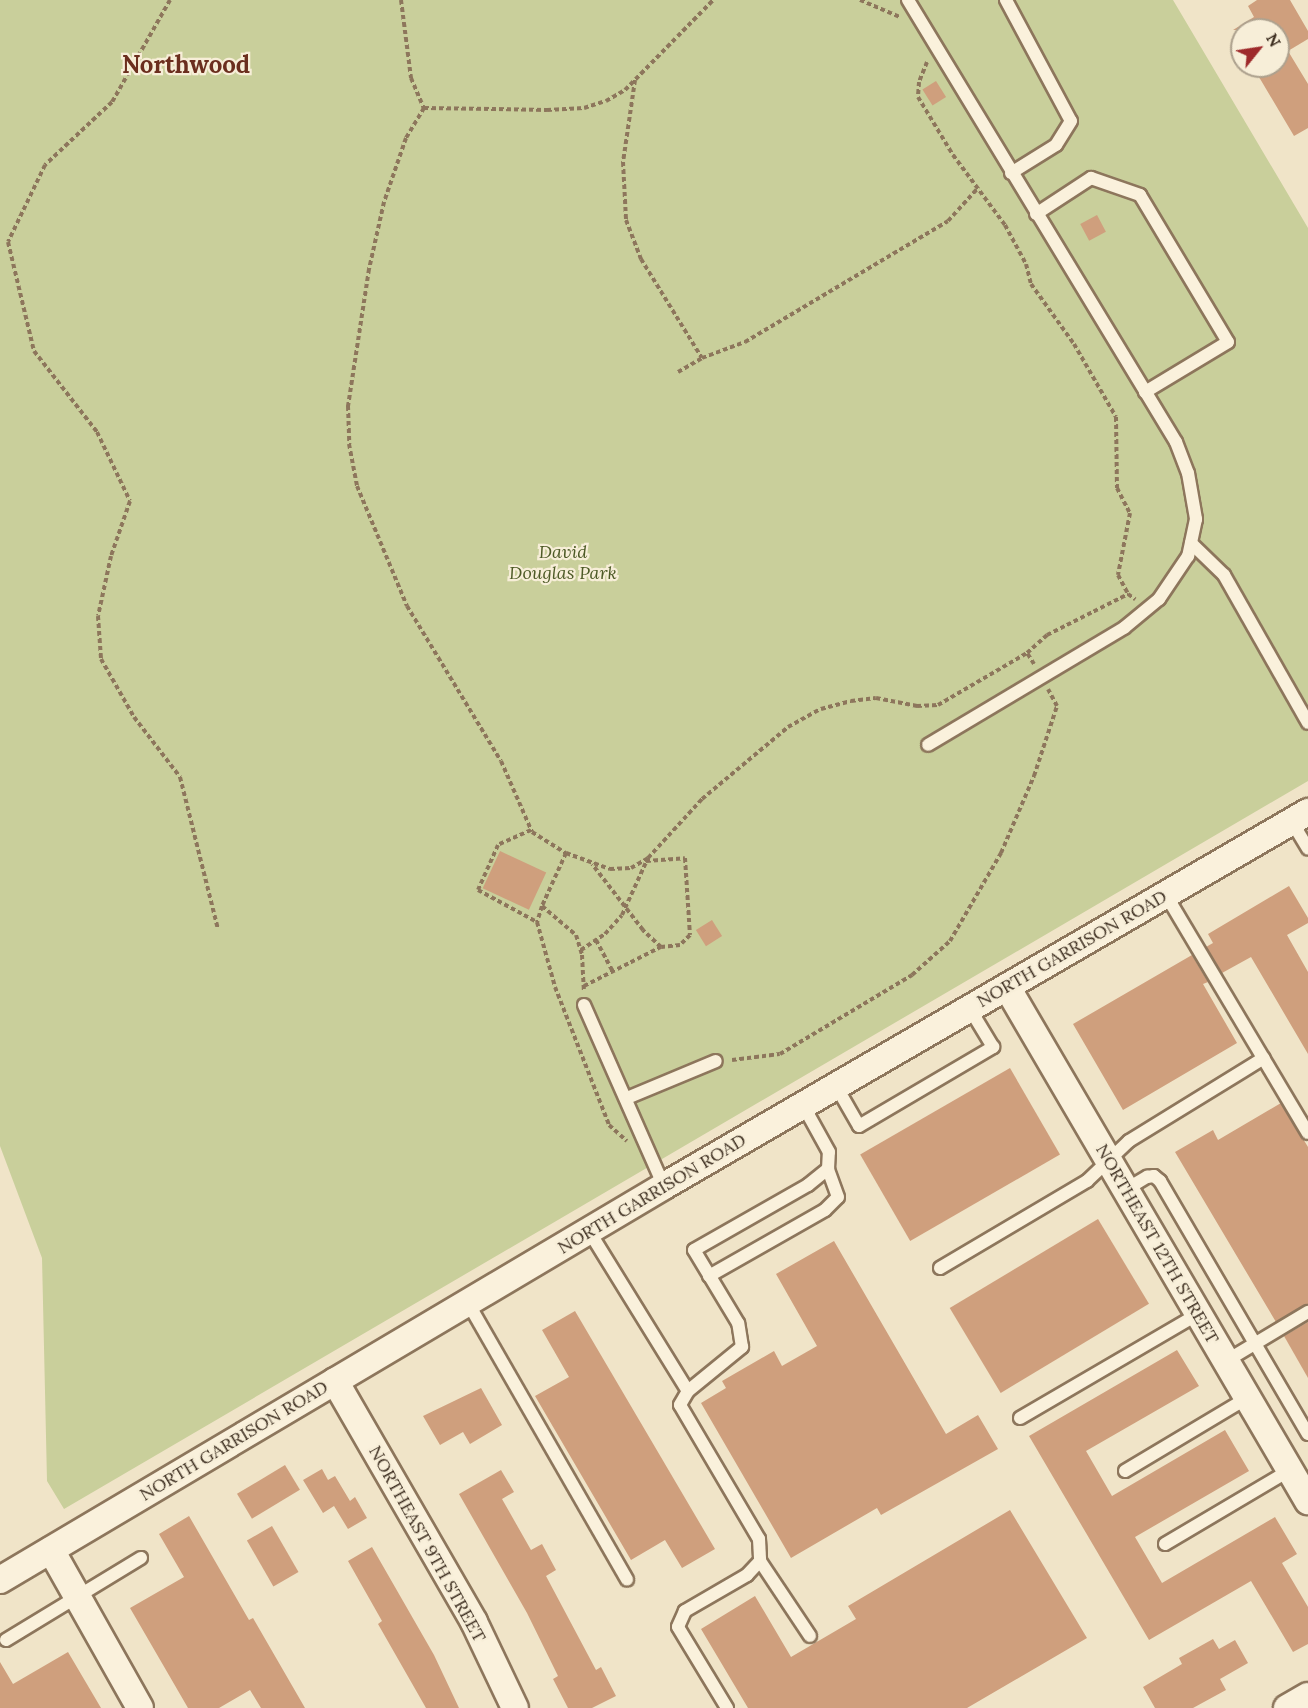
<!DOCTYPE html>
<style>
body{margin:0}
#map{position:relative;width:1308px;height:1708px;overflow:hidden;background:#f0e4c8;font-family:Lora,serif}
div>[style]{position:absolute}
[style*='--x']{left:calc(var(--x)*1px);top:calc(var(--y)*1px);width:calc(var(--w)*1px);rotate:calc(var(--a)*1deg)}
.green>*{inset:0;background:#c9cf9b}
.building>*{inset:0;background:#cf9f7d;transform-origin:0 0}
.path>*{height:4px;margin-top:-2px;transform-origin:0;background:repeating-linear-gradient(90deg,#8d765c 0 4.5px,transparent 0 7.5px)}
.roads{filter:drop-shadow(2px 0 #8d765c) drop-shadow(-2px 0 #8d765c) drop-shadow(0 2px #8d765c) drop-shadow(0 -2px #8d765c)}
.lane>*{height:12px;margin:-6px;padding:0 6px;transform-origin:6px;border-radius:6px;background:#faf1dc}
.street>*{height:26px;margin:-13px;padding:0 13px;transform-origin:13px;border-radius:13px;background:#faf1dc}
span{translate:-50% -50%;white-space:nowrap;text-align:center;line-height:1.15;-webkit-text-stroke:4.5px #f7eed8;paint-order:stroke}
.park-label{font-size:18px;color:#4d5a26;font-style:italic}
.street-label{font-size:18px;color:#3d2e20}
.district-label{font-size:24px;color:#6b2e1e;font-weight:700}
.north{position:absolute;left:1230px;top:18px;width:60px;height:60px;box-sizing:border-box;background:#f7eed8;border:2px solid #ada18e;border-radius:50%;rotate:60deg;font-size:16px;font-weight:700;line-height:24px;text-align:center;color:#3d2e20}
.north::after{content:'';display:block;margin:auto;width:21px;height:27px;background:#9e2a2b;clip-path:polygon(50% 0,100% 100%,50% 72%,0 100%)}
</style>
<div id="map">
<div class="green">
<i style="clip-path:polygon(0 0,1173px 0,1308px 228px,1308px 781px,64px 1509px,47px 1481px,42px 1258px,0 1146px)"></i>
</div>
<div class="building">
<i style="clip-path:polygon(1257px 0,1290px 0,1308px 31px,1308px 39px,1288px 51px,1308px 84px,1308px 128px,1294px 136px,1259px 77px,1278px 66px,1278px 30px,1233px 30px,1254px 17px,1248px 6px)"></i>
<i style="left:936px;top:81px;width:19px;height:16px;rotate:58deg"></i>
<i style="left:1097px;top:215px;width:19px;height:19px;rotate:62deg"></i>
<i style="left:500px;top:851px;width:51px;height:41px;rotate:25deg"></i>
<i style="clip-path:polygon(1289px 886px,1308px 918px,1308px 923px,1287px 935px,1308px 972px,1308px 1054px,1251px 957px,1222px 973px,1206px 947px,1213px 943px,1208px 934px)"></i>
<i style="left:712px;top:920px;width:19px;height:19px;rotate:58deg"></i>
<i style="clip-path:polygon(1192px 955px,1208px 982px,1203px 984px,1237px 1043px,1123px 1110px,1073px 1024px)"></i>
<i style="left:1010px;top:1068px;width:100px;height:173px;rotate:60deg"></i>
<i style="clip-path:polygon(1281px 1103px,1308px 1147px,1308px 1304px,1276px 1322px,1175px 1152px,1213px 1130px,1218px 1140px)"></i>
<i style="left:1098px;top:1219px;width:99px;height:173px;rotate:59deg"></i>
<i style="clip-path:polygon(834px 1241px,946px 1434px,978px 1415px,998px 1449px,881px 1515px,877px 1508px,791px 1558px,701px 1403px,726px 1388px,722px 1381px,774px 1351px,782px 1366px,817px 1346px,776px 1274px)"></i>
<i style="clip-path:polygon(575px 1311px,715px 1549px,682px 1568px,665px 1540px,631px 1560px,535px 1396px,569px 1377px,542px 1330px)"></i>
<i style="clip-path:polygon(1308px 1322px,1308px 1378px,1284px 1336px)"></i>
<i style="clip-path:polygon(1177px 1350px,1199px 1386px,1086px 1451px,1112px 1496px,1225px 1430px,1249px 1471px,1135px 1537px,1162px 1583px,1275px 1517px,1297px 1554px,1282px 1563px,1308px 1607px,1308px 1644px,1293px 1652px,1251px 1581px,1149px 1640px,1029px 1436px)"></i>
<i style="clip-path:polygon(481px 1388px,502px 1425px,470px 1444px,463px 1432px,440px 1445px,423px 1416px)"></i>
<i style="left:285px;top:1465px;width:29px;height:56px;rotate:59deg"></i>
<i style="clip-path:polygon(322px 1469px,328px 1480px,335px 1476px,350px 1501px,355px 1497px,367px 1518px,348px 1529px,334px 1506px,323px 1513px,303px 1480px)"></i>
<i style="clip-path:polygon(501px 1470px,514px 1492px,502px 1499px,531px 1550px,542px 1544px,556px 1570px,546px 1576px,596px 1670px,601px 1667px,616px 1696px,592px 1708px,568px 1708px,553px 1679px,558px 1676px,527px 1613px,459px 1494px)"></i>
<i style="clip-path:polygon(1010px 1510px,1087px 1638px,967px 1708px,748px 1708px,701px 1629px,755px 1596px,791px 1657px,856px 1619px,848px 1606px)"></i>
<i style="clip-path:polygon(189px 1516px,249px 1620px,253px 1618px,305px 1708px,261px 1708px,250px 1690px,219px 1708px,188px 1708px,130px 1608px,184px 1577px,159px 1534px)"></i>
<i style="left:272px;top:1526px;width:53px;height:29px;rotate:60deg"></i>
<i style="clip-path:polygon(372px 1547px,434px 1655px,459px 1708px,426px 1708px,378px 1624px,382px 1621px,348px 1561px)"></i>
<i style="clip-path:polygon(1213px 1639px,1219px 1649px,1235px 1640px,1248px 1663px,1220px 1679px,1226px 1690px,1193px 1708px,1155px 1708px,1143px 1687px,1182px 1664px,1179px 1658px)"></i>
<i style="clip-path:polygon(68px 1652px,101px 1708px,0 1708px,0 1662px,13px 1684px)"></i>
</div>
<div class="path">
<i style="--x:170;--y:0;--w:117;--a:119.6"></i>
<i style="--x:112;--y:102;--w:92;--a:136.8"></i>
<i style="--x:45;--y:165;--w:85;--a:115.7"></i>
<i style="--x:8;--y:242;--w:112;--a:76.6"></i>
<i style="--x:34;--y:351;--w:103;--a:52.1"></i>
<i style="--x:97;--y:432;--w:76;--a:64.4"></i>
<i style="--x:130;--y:501;--w:58;--a:109.1"></i>
<i style="--x:111;--y:556;--w:61;--a:102.2"></i>
<i style="--x:98;--y:616;--w:43;--a:86"></i>
<i style="--x:101;--y:659;--w:67;--a:60.4"></i>
<i style="--x:134;--y:717;--w:76;--a:52.5"></i>
<i style="--x:180;--y:777;--w:157;--a:76"></i>
<i style="--x:401;--y:0;--w:79;--a:82.7"></i>
<i style="--x:411;--y:78;--w:33;--a:67"></i>
<i style="--x:424;--y:108;--w:35;--a:121"></i>
<i style="--x:406;--y:138;--w:68;--a:109"></i>
<i style="--x:384;--y:202;--w:69;--a:102.6"></i>
<i style="--x:369;--y:269;--w:139;--a:98.7"></i>
<i style="--x:348;--y:406;--w:38;--a:88"></i>
<i style="--x:349;--y:444;--w:43;--a:79.2"></i>
<i style="--x:357;--y:486;--w:130;--a:67.4"></i>
<i style="--x:407;--y:606;--w:181;--a:58.8"></i>
<i style="--x:501;--y:761;--w:77;--a:66.4"></i>
<i style="--x:532;--y:832;--w:40;--a:32"></i>
<i style="--x:566;--y:853;--w:58;--a:114.4"></i>
<i style="--x:542;--y:906;--w:45;--a:40.5"></i>
<i style="--x:576;--y:935;--w:21;--a:73"></i>
<i style="--x:582;--y:955;--w:35;--a:87"></i>
<i style="--x:860;--y:0;--w:43;--a:23"></i>
<i style="--x:927;--y:62;--w:22;--a:112"></i>
<i style="--x:919;--y:82;--w:15;--a:94"></i>
<i style="--x:918;--y:97;--w:68;--a:58.9"></i>
<i style="--x:953;--y:155;--w:87;--a:53.4"></i>
<i style="--x:1005;--y:225;--w:44;--a:61.7"></i>
<i style="--x:1026;--y:264;--w:21;--a:76"></i>
<i style="--x:1031;--y:284;--w:74;--a:54.4"></i>
<i style="--x:1074;--y:344;--w:84;--a:60.1"></i>
<i style="--x:1116;--y:417;--w:71;--a:89.2"></i>
<i style="--x:1117;--y:488;--w:28;--a:63"></i>
<i style="--x:1130;--y:513;--w:63;--a:101"></i>
<i style="--x:1118;--y:575;--w:21;--a:62"></i>
<i style="--x:635;--y:80;--w:83;--a:98.3"></i>
<i style="--x:623;--y:162;--w:58;--a:87"></i>
<i style="--x:626;--y:220;--w:42;--a:69"></i>
<i style="--x:641;--y:259;--w:116;--a:58.4"></i>
<i style="--x:424;--y:108;--w:123;--a:0.9"></i>
<i style="--x:547;--y:110;--w:37;--a:-3"></i>
<i style="--x:584;--y:108;--w:23;--a:-18"></i>
<i style="--x:606;--y:101;--w:22;--a:-30"></i>
<i style="--x:625;--y:90;--w:126;--a:-45.6"></i>
<i style="--x:678;--y:372;--w:28;--a:-30"></i>
<i style="--x:702;--y:358;--w:46;--a:-20.4"></i>
<i style="--x:745;--y:342;--w:236;--a:-30.8"></i>
<i style="--x:948;--y:221;--w:45;--a:-47.7"></i>
<i style="--x:1034;--y:664;--w:13;--a:-122"></i>
<i style="--x:1027;--y:653;--w:27;--a:-42"></i>
<i style="--x:1047;--y:635;--w:91;--a:-26.8"></i>
<i style="--x:1128;--y:594;--w:9;--a:36"></i>
<i style="--x:531;--y:830;--w:36;--a:156"></i>
<i style="--x:498;--y:845;--w:49;--a:114"></i>
<i style="--x:478;--y:890;--w:67;--a:28.5"></i>
<i style="--x:566;--y:853;--w:47;--a:20"></i>
<i style="--x:610;--y:869;--w:21;--a:-3"></i>
<i style="--x:631;--y:868;--w:20;--a:-30"></i>
<i style="--x:646;--y:861;--w:39;--a:-4"></i>
<i style="--x:685;--y:858;--w:77;--a:86.3"></i>
<i style="--x:690;--y:935;--w:14;--a:135"></i>
<i style="--x:680;--y:945;--w:19;--a:174"></i>
<i style="--x:542;--y:906;--w:17;--a:107"></i>
<i style="--x:537;--y:922;--w:67;--a:74.5"></i>
<i style="--x:555;--y:987;--w:148;--a:68.6"></i>
<i style="--x:609;--y:1125;--w:24;--a:42"></i>
<i style="--x:596;--y:940;--w:36;--a:62"></i>
<i style="--x:581;--y:950;--w:29;--a:-34"></i>
<i style="--x:605;--y:934;--w:25;--a:-48"></i>
<i style="--x:622;--y:915;--w:63;--a:-65.5"></i>
<i style="--x:648;--y:858;--w:80;--a:-47.5"></i>
<i style="--x:702;--y:799;--w:112;--a:-39.9"></i>
<i style="--x:788;--y:727;--w:38;--a:-29"></i>
<i style="--x:821;--y:709;--w:31;--a:-15"></i>
<i style="--x:851;--y:701;--w:25;--a:-7"></i>
<i style="--x:876;--y:698;--w:42;--a:11"></i>
<i style="--x:917;--y:706;--w:21;--a:-3"></i>
<i style="--x:938;--y:705;--w:103;--a:-30.3"></i>
<i style="--x:584;--y:986;--w:86;--a:-26.9"></i>
<i style="--x:661;--y:947;--w:25;--a:-137"></i>
<i style="--x:643;--y:930;--w:83;--a:-127.7"></i>
<i style="--x:732;--y:1060;--w:48;--a:-7.1"></i>
<i style="--x:780;--y:1054;--w:154;--a:-30.9"></i>
<i style="--x:912;--y:975;--w:51;--a:-41.8"></i>
<i style="--x:950;--y:941;--w:102;--a:-59.9"></i>
<i style="--x:1001;--y:853;--w:84;--a:-66.8"></i>
<i style="--x:1034;--y:776;--w:74;--a:-71.8"></i>
<i style="--x:1057;--y:706;--w:19;--a:-118"></i>
</div>
<div class="roads">
<div class="lane">
<i style="--x:908;--y:0;--w:517;--a:58.77"></i>
<i style="--x:1176;--y:442;--w:33;--a:69"></i>
<i style="--x:1188;--y:473;--w:47;--a:80.1"></i>
<i style="--x:1196;--y:519;--w:38;--a:102"></i>
<i style="--x:1188;--y:556;--w:52;--a:124"></i>
<i style="--x:1159;--y:599;--w:45;--a:140.4"></i>
<i style="--x:1124;--y:628;--w:228;--a:149.2"></i>
<i style="--x:1006;--y:0;--w:137;--a:61.8"></i>
<i style="--x:1071;--y:121;--w:28;--a:122"></i>
<i style="--x:1056;--y:145;--w:53;--a:148.1"></i>
<i style="--x:1036;--y:214;--w:66;--a:-33.2"></i>
<i style="--x:1091;--y:178;--w:52;--a:19.1"></i>
<i style="--x:1140;--y:195;--w:171;--a:59.1"></i>
<i style="--x:1228;--y:342;--w:97;--a:148.9"></i>
<i style="--x:1191;--y:543;--w:46;--a:44.1"></i>
<i style="--x:1224;--y:575;--w:170;--a:60.4"></i>
<i style="--x:1292;--y:822;--w:31;--a:59"></i>
<i style="--x:1166;--y:895;--w:277;--a:59.2"></i>
<i style="--x:584;--y:1005;--w:198;--a:66.2"></i>
<i style="--x:836;--y:1086;--w:46;--a:60.1"></i>
<i style="--x:859;--y:1126;--w:156;--a:-30.5"></i>
<i style="--x:993;--y:1047;--w:44;--a:-121.2"></i>
<i style="--x:627;--y:1098;--w:96;--a:-22.6"></i>
<i style="--x:1125;--y:1190;--w:26;--a:-31"></i>
<i style="--x:1147;--y:1177;--w:7;--a:-8"></i>
<i style="--x:1154;--y:1176;--w:8;--a:40"></i>
<i style="--x:1160;--y:1181;--w:293;--a:59.7"></i>
<i style="--x:589;--y:1231;--w:188;--a:58.3"></i>
<i style="--x:688;--y:1391;--w:16;--a:120"></i>
<i style="--x:680;--y:1405;--w:156;--a:59.5"></i>
<i style="--x:759;--y:1539;--w:22;--a:87"></i>
<i style="--x:760;--y:1561;--w:19;--a:133"></i>
<i style="--x:747;--y:1575;--w:72;--a:149.9"></i>
<i style="--x:685;--y:1611;--w:17;--a:114"></i>
<i style="--x:678;--y:1627;--w:95;--a:58.8"></i>
<i style="--x:940;--y:1268;--w:171;--a:-30.6"></i>
<i style="--x:1087;--y:1181;--w:58;--a:-43.6"></i>
<i style="--x:1129;--y:1141;--w:158;--a:-31.6"></i>
<i style="--x:709;--y:1276;--w:133;--a:-29.6"></i>
<i style="--x:825;--y:1210;--w:18;--a:-45"></i>
<i style="--x:838;--y:1197;--w:30;--a:-110"></i>
<i style="--x:828;--y:1169;--w:17;--a:-87"></i>
<i style="--x:829;--y:1152;--w:54;--a:-119"></i>
<i style="--x:468;--y:1303;--w:319;--a:60.1"></i>
<i style="--x:1226;--y:1361;--w:96;--a:-30.9"></i>
<i style="--x:688;--y:1391;--w:70;--a:-39.2"></i>
<i style="--x:742;--y:1347;--w:24;--a:-99"></i>
<i style="--x:738;--y:1323;--w:85;--a:-121.1"></i>
<i style="--x:694;--y:1250;--w:131;--a:-29.7"></i>
<i style="--x:808;--y:1185;--w:26;--a:-39"></i>
<i style="--x:1020;--y:1418;--w:206;--a:-30.3"></i>
<i style="--x:1125;--y:1471;--w:142;--a:-30.9"></i>
<i style="--x:1165;--y:1544;--w:145;--a:-30.6"></i>
<i style="--x:760;--y:1561;--w:90;--a:56.3"></i>
<i style="--x:6;--y:1640;--w:158;--a:-31.3"></i>
</div>
<div class="street">
<i style="--x:1007;--y:987;--w:596;--a:59.65"></i>
<i style="--x:335;--y:1381;--w:278;--a:60"></i>
<i style="--x:474;--y:1622;--w:95;--a:64.5"></i>
<i style="--x:51;--y:1550;--w:181;--a:60.6"></i>
<i style="--x:0;--y:1580;--w:772;--a:-30.68"></i>
<i style="--x:664;--y:1186;--w:745;--a:-30.15"></i>
<i style="--x:1287;--y:1708;--w:24;--a:-30"></i>
</div>
</div>
<div class="park-label">
<span style="left:563px;top:563px">David<br>Douglas Park</span>
</div>
<div class="street-label">
<span style="left:1072px;top:949px;rotate:-30deg">NORTH GARRISON ROAD</span>
<span style="left:652px;top:1194px;rotate:-31deg">NORTH GARRISON ROAD</span>
<span style="left:1157px;top:1244px;rotate:60deg">NORTHEAST 12TH STREET</span>
<span style="left:234px;top:1441px;rotate:-31deg">NORTH GARRISON ROAD</span>
<span style="left:427px;top:1544px;rotate:61deg">NORTHEAST 9TH STREET</span>
</div>
<div class="district-label">
<span style="left:186px;top:65px">Northwood</span>
</div>
<div class="north">N</div>
</div>
